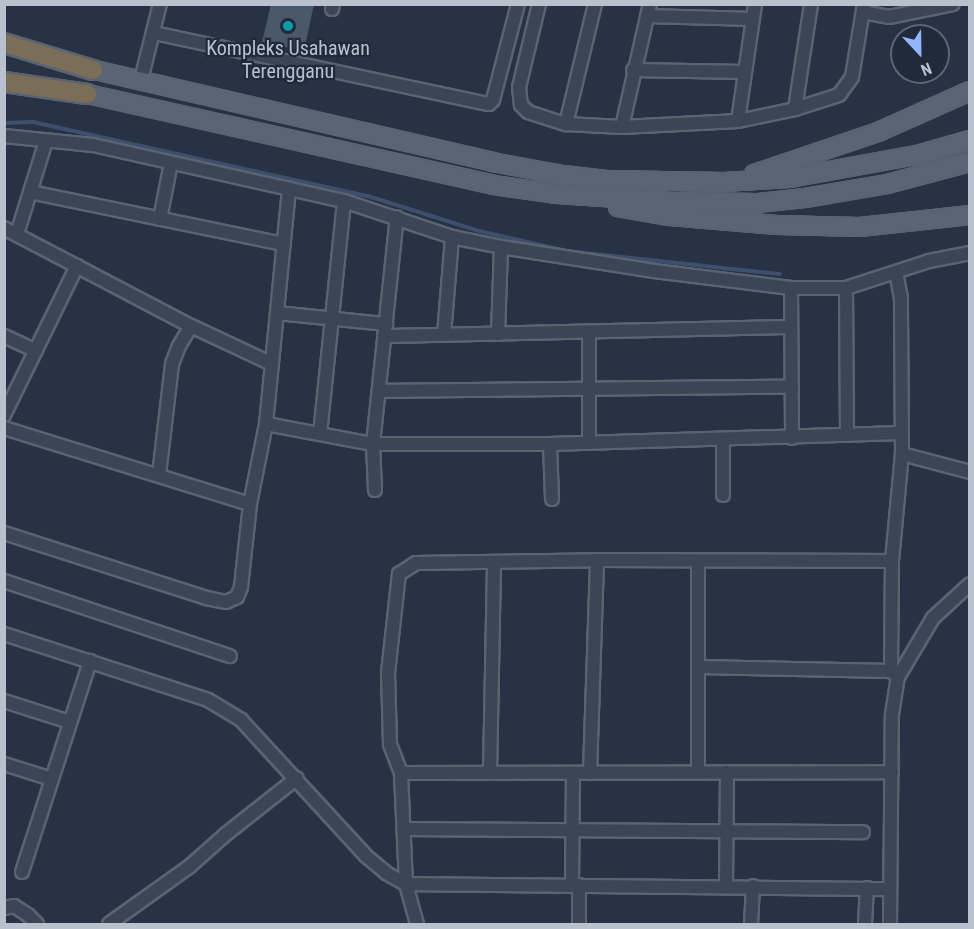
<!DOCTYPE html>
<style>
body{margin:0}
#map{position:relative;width:974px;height:929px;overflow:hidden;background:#273345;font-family:"Roboto Condensed",sans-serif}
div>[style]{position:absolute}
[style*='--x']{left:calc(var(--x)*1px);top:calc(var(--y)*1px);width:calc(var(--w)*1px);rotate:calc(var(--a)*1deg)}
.stream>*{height:4px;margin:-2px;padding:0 2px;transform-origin:2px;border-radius:2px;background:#3c506e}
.building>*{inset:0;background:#4b576b}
.roads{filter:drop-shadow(2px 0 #5a6372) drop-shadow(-2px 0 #5a6372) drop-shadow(0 2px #5a6372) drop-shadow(0 -2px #5a6372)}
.minor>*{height:12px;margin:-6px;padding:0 6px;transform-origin:6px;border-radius:6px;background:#3b4554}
.major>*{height:16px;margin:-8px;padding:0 8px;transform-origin:8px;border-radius:8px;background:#5a6474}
.highway>*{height:18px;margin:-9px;padding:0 9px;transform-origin:9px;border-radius:9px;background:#7b6e58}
.dots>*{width:16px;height:16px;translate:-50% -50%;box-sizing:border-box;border:3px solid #202a3a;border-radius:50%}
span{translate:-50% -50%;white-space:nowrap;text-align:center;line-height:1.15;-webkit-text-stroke:4.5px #202a3a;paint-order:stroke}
.poi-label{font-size:20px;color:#b9c1ce}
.frame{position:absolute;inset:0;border:6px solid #b9c1ce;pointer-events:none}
.north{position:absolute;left:890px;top:24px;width:60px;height:60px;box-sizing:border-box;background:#202a3a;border:2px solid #5d6675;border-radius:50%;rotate:158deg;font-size:16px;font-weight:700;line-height:24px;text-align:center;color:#b9c1ce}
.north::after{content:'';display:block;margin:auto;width:21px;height:27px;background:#90b7fc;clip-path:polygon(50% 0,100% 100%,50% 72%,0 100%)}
</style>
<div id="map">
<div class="stream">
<i style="--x:4;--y:123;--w:29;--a:-2"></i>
<i style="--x:33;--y:122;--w:343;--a:12.5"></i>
<i style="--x:368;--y:196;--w:116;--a:17.5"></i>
<i style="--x:479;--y:231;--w:90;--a:12.8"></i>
<i style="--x:567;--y:251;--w:214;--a:6.2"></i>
</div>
<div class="building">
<i style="clip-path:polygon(271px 4px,314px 4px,304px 51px,262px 42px)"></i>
</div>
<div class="roads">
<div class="minor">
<i style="--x:539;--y:4;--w:85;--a:103.5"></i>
<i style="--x:519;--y:87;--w:18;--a:84"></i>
<i style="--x:521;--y:105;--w:10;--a:45"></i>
<i style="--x:528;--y:112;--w:40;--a:18"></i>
<i style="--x:566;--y:124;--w:56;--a:3.1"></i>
<i style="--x:622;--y:127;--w:116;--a:-3"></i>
<i style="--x:738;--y:121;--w:58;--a:-11.9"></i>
<i style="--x:795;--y:109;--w:46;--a:-17.7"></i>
<i style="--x:839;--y:95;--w:22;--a:-54"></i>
<i style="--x:852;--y:77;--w:74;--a:-80.7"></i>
<i style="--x:332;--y:9;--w:5;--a:-79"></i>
<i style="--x:863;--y:12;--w:26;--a:11"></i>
<i style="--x:889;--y:17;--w:65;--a:-11.5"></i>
<i style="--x:647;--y:16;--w:106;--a:1.6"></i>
<i style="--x:154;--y:33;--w:342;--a:12"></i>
<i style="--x:489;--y:104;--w:6;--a:-45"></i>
<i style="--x:493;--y:100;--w:99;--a:-75.4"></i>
<i style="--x:633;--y:70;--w:112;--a:1"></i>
<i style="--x:141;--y:80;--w:78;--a:-76"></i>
<i style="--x:795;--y:109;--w:106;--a:-81.3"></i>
<i style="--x:738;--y:121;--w:118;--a:-81.7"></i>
<i style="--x:566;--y:124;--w:123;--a:-76.4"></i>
<i style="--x:622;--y:127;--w:126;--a:-77.2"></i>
<i style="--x:4;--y:136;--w:89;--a:5.8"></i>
<i style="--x:93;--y:145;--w:257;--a:12.6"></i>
<i style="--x:344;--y:201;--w:114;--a:18.4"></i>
<i style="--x:452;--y:237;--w:50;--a:11.5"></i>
<i style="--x:501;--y:247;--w:155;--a:8.9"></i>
<i style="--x:654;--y:271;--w:138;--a:7.1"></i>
<i style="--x:791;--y:288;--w:55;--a:0"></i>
<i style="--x:846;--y:288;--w:87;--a:-18"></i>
<i style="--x:929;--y:261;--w:42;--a:-11"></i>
<i style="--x:30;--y:192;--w:259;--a:11.6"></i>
<i style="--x:160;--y:219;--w:57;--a:-78.9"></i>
<i style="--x:4;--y:228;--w:211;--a:27.7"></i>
<i style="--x:191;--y:326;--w:89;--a:25.1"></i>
<i style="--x:17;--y:234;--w:97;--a:-72.7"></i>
<i style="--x:791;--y:288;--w:150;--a:89.6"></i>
<i style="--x:846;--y:288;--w:147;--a:89.6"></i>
<i style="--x:277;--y:313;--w:110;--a:5.8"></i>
<i style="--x:589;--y:333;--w:110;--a:90"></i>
<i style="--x:498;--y:334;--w:87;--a:-88"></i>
<i style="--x:444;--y:335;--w:98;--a:-85.3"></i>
<i style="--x:4;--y:336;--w:35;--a:25"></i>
<i style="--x:384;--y:336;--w:407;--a:-1.3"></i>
<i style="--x:379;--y:391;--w:413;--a:-0.6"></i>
<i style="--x:4;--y:415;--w:166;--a:-63.9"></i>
<i style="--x:266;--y:424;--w:109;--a:10.6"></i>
<i style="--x:373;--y:444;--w:177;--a:0"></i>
<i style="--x:550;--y:444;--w:351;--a:-1.8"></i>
<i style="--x:4;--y:428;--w:257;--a:17.2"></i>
<i style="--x:320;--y:434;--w:234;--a:-84.1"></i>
<i style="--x:550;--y:444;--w:55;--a:87.9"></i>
<i style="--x:902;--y:454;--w:70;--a:14.8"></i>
<i style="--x:159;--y:475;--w:112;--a:-83.3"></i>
<i style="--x:172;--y:364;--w:19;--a:-69"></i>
<i style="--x:179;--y:346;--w:23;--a:-59"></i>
<i style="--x:375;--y:490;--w:46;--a:-92.5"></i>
<i style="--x:373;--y:444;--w:228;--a:-84"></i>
<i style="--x:723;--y:495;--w:55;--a:-90"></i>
<i style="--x:4;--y:533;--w:212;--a:17.8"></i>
<i style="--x:206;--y:598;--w:20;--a:11"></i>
<i style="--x:226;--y:602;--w:12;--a:-24"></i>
<i style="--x:237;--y:597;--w:11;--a:-68"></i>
<i style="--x:241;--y:587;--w:83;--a:-83.8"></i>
<i style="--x:250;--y:504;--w:82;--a:-78.7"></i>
<i style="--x:266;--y:424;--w:237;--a:-84.4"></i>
<i style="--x:4;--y:581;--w:238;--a:18.4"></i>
<i style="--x:4;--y:634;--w:214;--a:17.9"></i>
<i style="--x:208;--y:700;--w:39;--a:31"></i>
<i style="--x:241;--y:720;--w:185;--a:47.4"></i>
<i style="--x:366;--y:856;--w:26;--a:40"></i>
<i style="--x:386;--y:873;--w:23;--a:29"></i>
<i style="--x:406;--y:884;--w:484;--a:0.6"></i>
<i style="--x:698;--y:667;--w:193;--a:1.2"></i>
<i style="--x:891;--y:671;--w:8;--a:40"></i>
<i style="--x:891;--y:671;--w:110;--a:-89.5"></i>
<i style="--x:892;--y:561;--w:107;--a:-84.7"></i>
<i style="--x:902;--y:454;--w:156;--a:-90.4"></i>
<i style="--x:901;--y:298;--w:26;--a:-101"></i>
<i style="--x:4;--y:701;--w:69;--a:17.7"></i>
<i style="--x:4;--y:764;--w:50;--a:17.4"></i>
<i style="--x:698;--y:772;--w:211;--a:-90"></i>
<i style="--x:401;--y:773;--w:491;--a:-0.1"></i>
<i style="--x:490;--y:773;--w:211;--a:-88.9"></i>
<i style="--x:590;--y:773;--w:213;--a:-88.1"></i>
<i style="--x:404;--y:829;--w:459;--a:0.4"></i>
<i style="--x:22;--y:872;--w:222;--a:-72.1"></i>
<i style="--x:572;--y:885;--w:112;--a:-89.5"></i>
<i style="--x:579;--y:885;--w:39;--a:90"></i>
<i style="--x:726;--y:886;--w:114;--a:-89.5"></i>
<i style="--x:4;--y:908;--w:10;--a:-11"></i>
<i style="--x:14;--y:906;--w:17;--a:33"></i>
<i style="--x:28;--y:915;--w:13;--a:45"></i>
<i style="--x:109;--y:924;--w:100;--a:-35.6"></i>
<i style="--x:190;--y:866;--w:48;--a:-41.6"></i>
<i style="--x:226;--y:834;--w:90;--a:-38.3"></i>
<i style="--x:417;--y:924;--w:41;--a:-105.4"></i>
<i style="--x:406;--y:884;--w:111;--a:-92.6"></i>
<i style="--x:401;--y:773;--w:31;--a:-111"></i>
<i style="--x:390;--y:744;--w:71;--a:-91.6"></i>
<i style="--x:388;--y:673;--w:100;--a:-83.7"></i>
<i style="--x:399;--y:574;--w:20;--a:-33"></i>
<i style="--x:416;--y:563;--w:181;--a:-0.9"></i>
<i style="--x:597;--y:560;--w:295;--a:0.2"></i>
<i style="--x:751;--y:924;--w:38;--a:-87"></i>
<i style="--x:865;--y:924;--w:36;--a:-87"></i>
<i style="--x:890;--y:924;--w:210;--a:-89.5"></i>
<i style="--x:892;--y:714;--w:37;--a:-81"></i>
<i style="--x:898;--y:677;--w:69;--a:-59.3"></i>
<i style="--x:933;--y:618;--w:50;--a:-42.6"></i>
</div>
<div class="major">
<i style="--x:82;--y:67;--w:421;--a:13"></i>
<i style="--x:492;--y:162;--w:72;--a:10.4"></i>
<i style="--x:563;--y:175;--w:44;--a:6.5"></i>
<i style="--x:607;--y:180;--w:117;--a:1"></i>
<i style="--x:724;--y:182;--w:66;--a:-3.5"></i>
<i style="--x:790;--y:178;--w:129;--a:-10.3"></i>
<i style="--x:917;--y:155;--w:55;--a:-15.8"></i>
<i style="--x:74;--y:91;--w:429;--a:12.6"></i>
<i style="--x:493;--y:185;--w:65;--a:8"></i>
<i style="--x:557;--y:194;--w:116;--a:3.9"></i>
<i style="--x:673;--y:202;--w:85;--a:0.7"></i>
<i style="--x:758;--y:203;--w:47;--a:-6.1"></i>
<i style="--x:805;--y:198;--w:83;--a:-9.7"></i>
<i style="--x:887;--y:184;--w:86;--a:-14.8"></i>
<i style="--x:754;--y:174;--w:131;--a:-18.7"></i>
<i style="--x:878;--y:132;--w:101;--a:-24"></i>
<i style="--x:618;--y:207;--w:52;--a:10"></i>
<i style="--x:669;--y:216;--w:108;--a:4.8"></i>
<i style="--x:777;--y:225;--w:83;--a:1.4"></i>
<i style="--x:860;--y:227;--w:111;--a:-6.2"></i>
</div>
<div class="highway">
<i style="--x:4;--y:43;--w:93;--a:16.9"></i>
<i style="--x:4;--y:82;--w:84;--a:8.2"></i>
</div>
</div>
<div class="dots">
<i style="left:288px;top:26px;background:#0f9aa8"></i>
</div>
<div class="poi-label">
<span style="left:288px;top:60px">Kompleks Usahawan<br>Terengganu</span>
</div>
<div class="frame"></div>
<div class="north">N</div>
</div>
